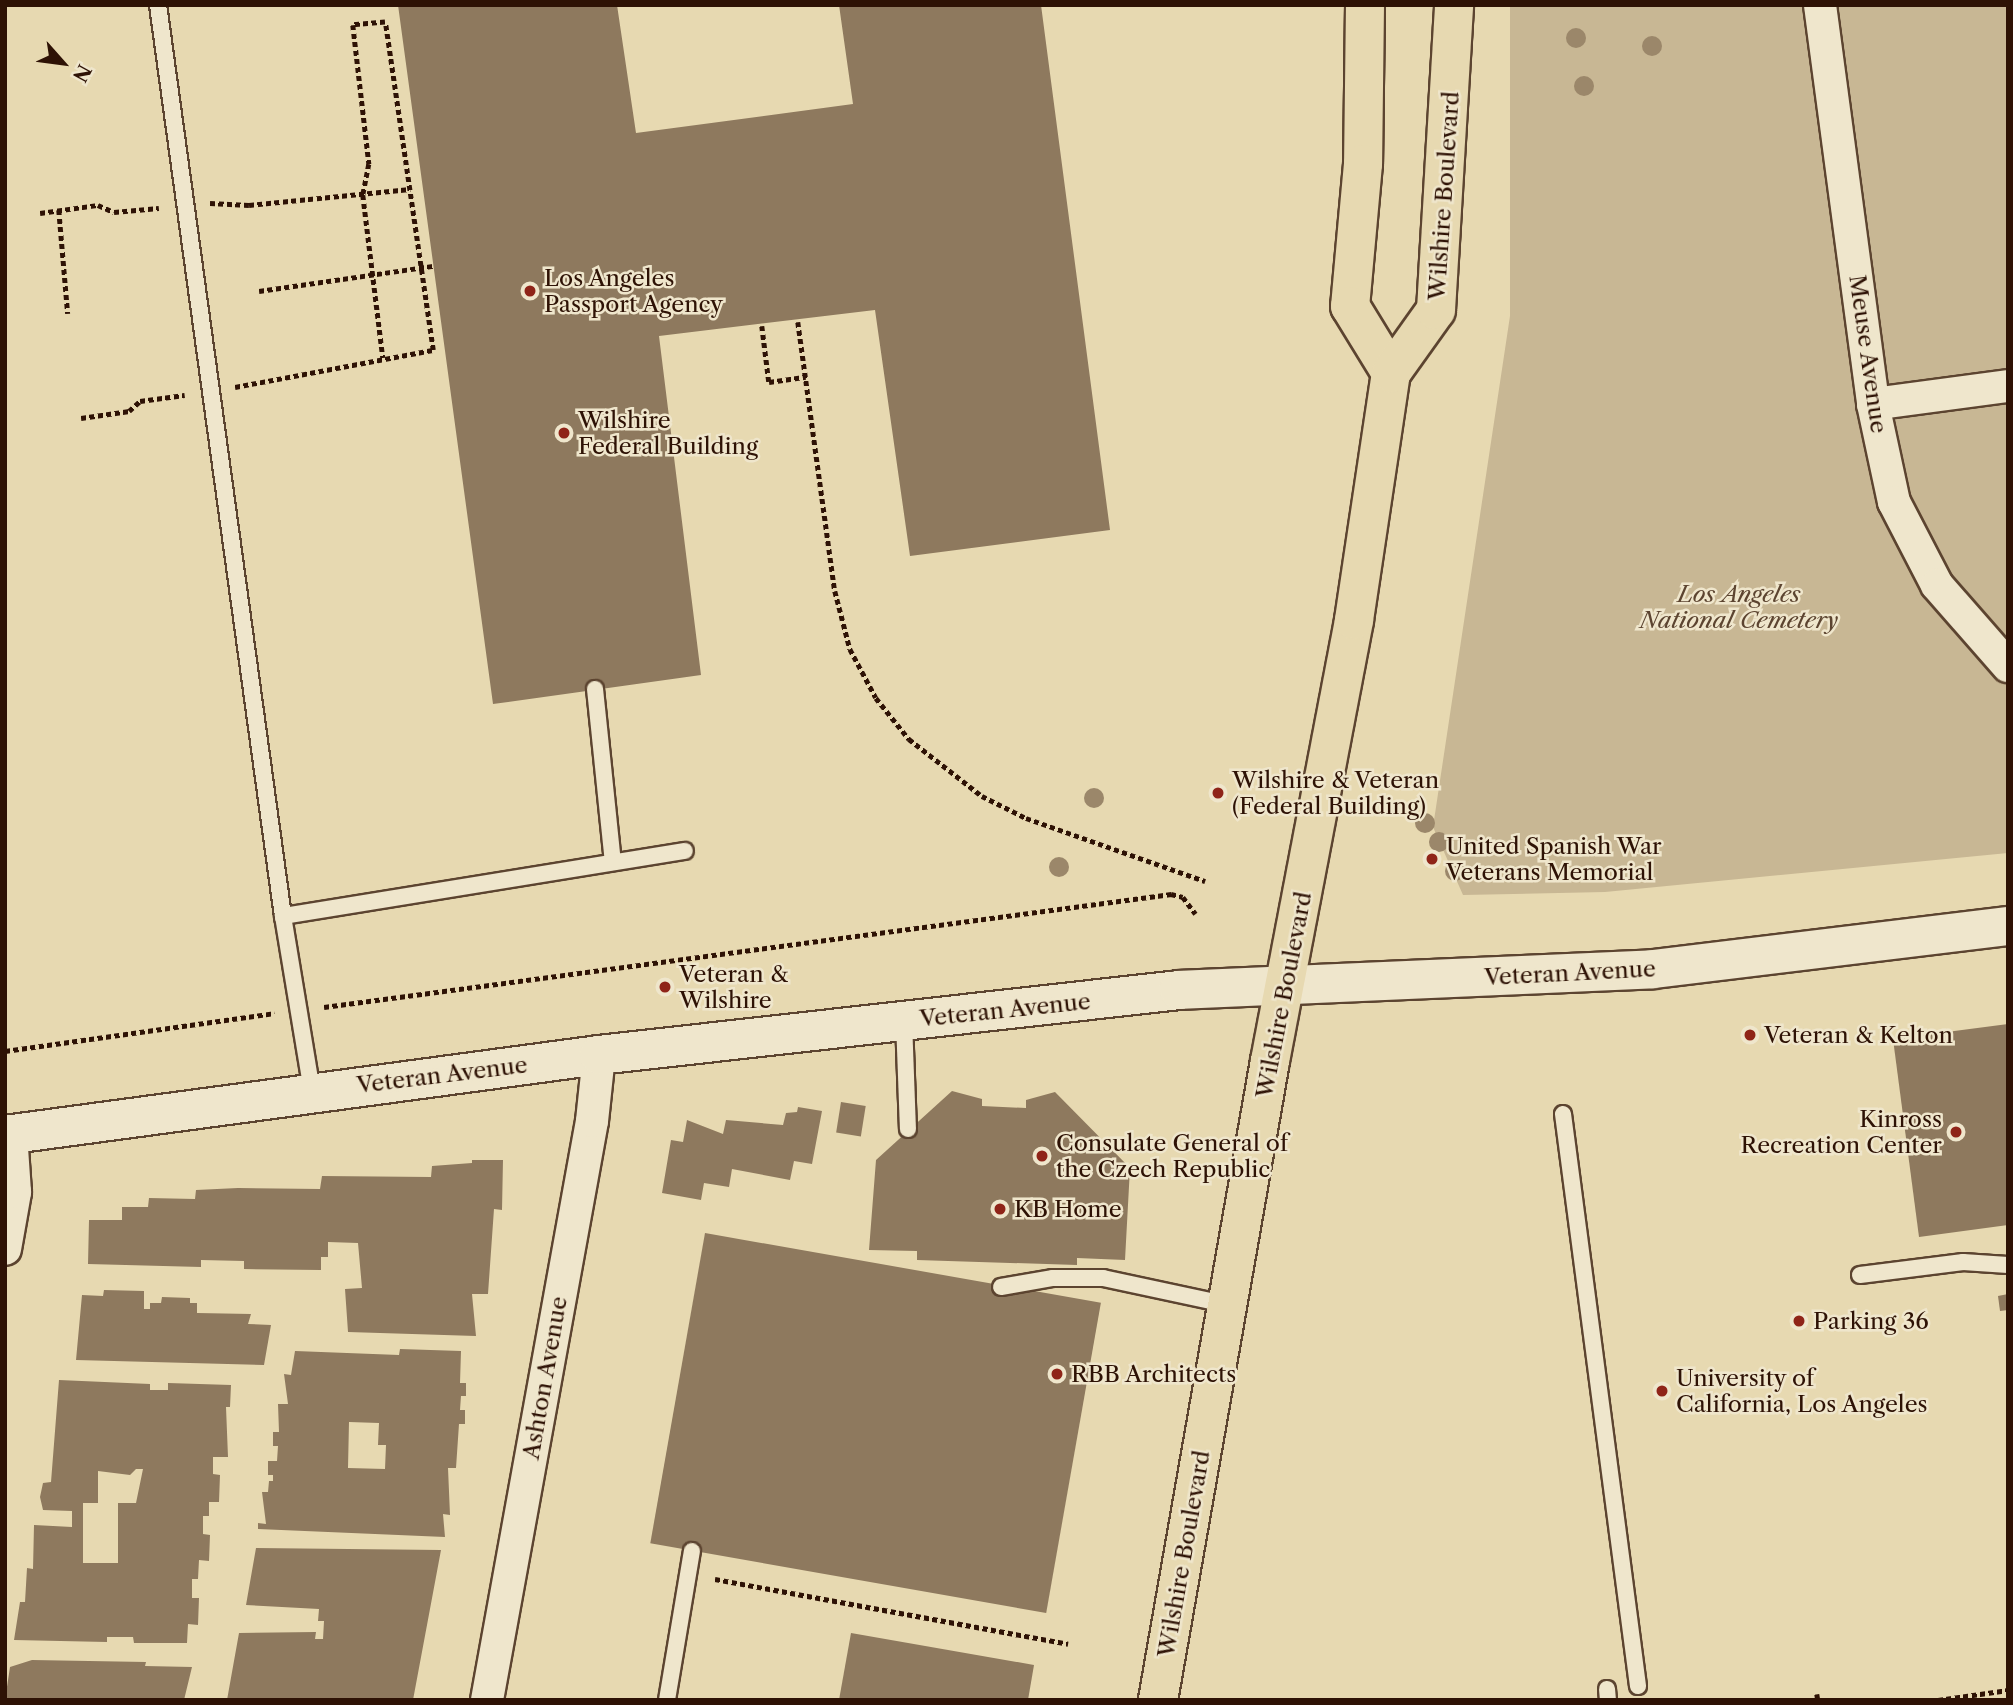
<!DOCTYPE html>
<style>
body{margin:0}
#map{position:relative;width:2013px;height:1705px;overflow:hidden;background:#e7d9b1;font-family:"Libre Caslon Text",serif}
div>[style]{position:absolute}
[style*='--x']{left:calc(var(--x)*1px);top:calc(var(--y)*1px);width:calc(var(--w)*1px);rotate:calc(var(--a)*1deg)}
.green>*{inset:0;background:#c8b794}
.building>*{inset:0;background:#8e795e;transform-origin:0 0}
.path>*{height:4.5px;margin-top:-2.25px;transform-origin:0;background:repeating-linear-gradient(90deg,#2e1205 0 5px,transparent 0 8.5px)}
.roads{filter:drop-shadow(2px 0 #5c4430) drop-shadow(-2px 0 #5c4430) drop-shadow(0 2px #5c4430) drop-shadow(0 -2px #5c4430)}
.lane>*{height:16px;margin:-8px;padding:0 8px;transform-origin:8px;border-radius:8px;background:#efe6cc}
.street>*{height:32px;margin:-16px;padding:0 16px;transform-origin:16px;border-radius:16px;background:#efe6cc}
.secondary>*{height:38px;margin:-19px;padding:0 19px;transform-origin:19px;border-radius:19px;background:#efe6cc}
.primary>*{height:38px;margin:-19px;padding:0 19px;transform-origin:19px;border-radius:19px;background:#e7d9b1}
.trees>*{width:20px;height:20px;margin:-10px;border-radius:50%;background:#9b876a}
.dots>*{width:19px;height:19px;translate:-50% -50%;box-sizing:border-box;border:4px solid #efe6cc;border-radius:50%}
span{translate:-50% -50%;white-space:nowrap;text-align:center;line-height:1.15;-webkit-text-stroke:5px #efe6cc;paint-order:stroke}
.street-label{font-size:23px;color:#2e1205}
.poi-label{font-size:23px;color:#2e1205}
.left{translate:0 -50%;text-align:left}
.right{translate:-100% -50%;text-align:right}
.park-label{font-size:23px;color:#5c4430;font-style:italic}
.frame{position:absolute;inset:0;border:7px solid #2e1205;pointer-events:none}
.north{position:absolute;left:28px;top:28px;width:70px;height:70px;-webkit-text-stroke:5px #efe6cc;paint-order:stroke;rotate:118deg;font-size:19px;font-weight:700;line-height:28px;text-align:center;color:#2e1205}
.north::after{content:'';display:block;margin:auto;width:24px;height:32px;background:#2e1205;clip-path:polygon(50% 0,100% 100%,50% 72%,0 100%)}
</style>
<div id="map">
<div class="green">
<i style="clip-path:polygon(1510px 5px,2008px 5px,2008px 853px,1605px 892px,1463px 895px,1433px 827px,1510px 316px)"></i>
</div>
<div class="building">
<i style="clip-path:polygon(398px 5px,617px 5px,636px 133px,853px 104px,839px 5px,1041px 5px,1110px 530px,910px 556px,875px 310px,659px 336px,701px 675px,493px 704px)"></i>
<i style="clip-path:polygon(2008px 1024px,2008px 1225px,1919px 1237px,1893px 1039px)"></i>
<i style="clip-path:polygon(952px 1091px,982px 1099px,982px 1106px,1026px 1108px,1026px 1100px,1055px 1092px,1130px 1168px,1125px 1260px,1077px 1258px,1077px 1265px,917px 1260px,917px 1251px,869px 1250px,876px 1160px)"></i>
<i style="left:841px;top:1102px;width:25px;height:31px;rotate:9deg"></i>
<i style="clip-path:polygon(798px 1107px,822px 1111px,812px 1164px,794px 1161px,790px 1180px,732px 1169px,729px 1187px,704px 1183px,701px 1200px,662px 1193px,671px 1140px,683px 1142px,687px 1120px,723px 1134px,726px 1120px,783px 1125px,786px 1113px,797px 1112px)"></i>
<i style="clip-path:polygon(472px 1160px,503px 1160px,502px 1210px,494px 1209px,488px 1294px,472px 1294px,476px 1336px,348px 1332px,345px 1289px,362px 1288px,358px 1243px,328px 1242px,328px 1257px,321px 1257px,321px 1270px,244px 1269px,244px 1261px,201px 1260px,201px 1267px,88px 1264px,89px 1220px,122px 1220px,122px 1207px,148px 1207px,149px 1198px,195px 1199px,196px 1190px,238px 1188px,320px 1189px,322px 1176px,431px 1177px,432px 1166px,472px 1163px)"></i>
<i style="left:705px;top:1233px;width:402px;height:315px;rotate:10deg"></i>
<i style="clip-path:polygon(104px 1290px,144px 1291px,144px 1309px,150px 1309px,150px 1303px,161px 1303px,162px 1297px,190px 1298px,190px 1303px,197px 1303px,197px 1313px,251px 1314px,248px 1324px,271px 1325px,264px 1365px,76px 1360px,82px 1295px,103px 1296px)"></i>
<i style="clip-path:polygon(2008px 1294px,2008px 1310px,2000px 1311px,1998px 1296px)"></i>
<i style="clip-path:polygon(evenodd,400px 1349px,461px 1351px,460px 1383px,466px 1383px,466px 1396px,461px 1396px,460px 1410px,465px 1410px,465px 1424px,459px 1424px,456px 1468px,448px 1468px,450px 1515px,443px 1514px,445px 1537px,258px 1529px,258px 1523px,266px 1524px,262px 1492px,268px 1492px,269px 1481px,273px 1481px,273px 1475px,268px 1475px,268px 1461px,277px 1461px,278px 1446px,273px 1446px,273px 1432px,279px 1432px,278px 1404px,288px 1404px,284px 1374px,291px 1375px,295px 1351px,399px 1355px,400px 1349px,349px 1422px,379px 1423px,378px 1445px,386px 1445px,385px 1469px,348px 1468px,349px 1422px)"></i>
<i style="clip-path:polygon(evenodd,59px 1380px,150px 1384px,150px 1390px,168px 1390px,168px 1383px,231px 1385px,230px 1407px,226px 1407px,228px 1457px,213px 1457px,213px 1474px,220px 1475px,219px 1502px,209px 1502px,209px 1516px,203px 1516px,203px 1534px,210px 1535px,209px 1561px,199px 1560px,198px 1579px,192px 1579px,192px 1598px,199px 1598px,198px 1625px,188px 1624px,187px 1643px,134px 1643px,133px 1637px,107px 1637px,107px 1642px,14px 1640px,20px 1602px,25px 1602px,27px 1568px,33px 1569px,34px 1525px,72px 1527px,72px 1511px,43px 1510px,40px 1497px,43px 1483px,51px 1482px,59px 1380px,136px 1469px,143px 1469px,136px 1503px,118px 1503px,118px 1563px,83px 1563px,83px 1503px,98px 1503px,98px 1471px,130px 1475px,136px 1469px)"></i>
<i style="clip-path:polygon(256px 1548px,441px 1550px,413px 1700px,227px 1700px,239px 1633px,316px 1632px,315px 1639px,323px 1639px,324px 1621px,318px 1621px,319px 1609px,246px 1605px)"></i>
<i style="clip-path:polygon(851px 1633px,1034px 1665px,1028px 1700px,839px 1700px)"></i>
<i style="clip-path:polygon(32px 1660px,146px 1662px,145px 1666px,192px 1667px,184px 1700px,5px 1700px,10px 1667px)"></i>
</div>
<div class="path">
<i style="--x:210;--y:203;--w:39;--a:3"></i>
<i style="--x:249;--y:205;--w:162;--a:-5.7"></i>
<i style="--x:59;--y:210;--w:104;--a:85.1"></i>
<i style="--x:40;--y:213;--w:59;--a:-7.9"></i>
<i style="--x:98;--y:205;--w:17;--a:24"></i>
<i style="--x:114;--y:212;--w:45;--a:-5.1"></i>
<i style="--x:259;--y:291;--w:176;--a:-8.2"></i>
<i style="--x:798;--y:322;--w:272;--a:82.2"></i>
<i style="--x:835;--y:591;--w:60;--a:75.5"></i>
<i style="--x:850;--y:649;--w:55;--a:62"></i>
<i style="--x:876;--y:698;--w:53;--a:51.2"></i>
<i style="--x:909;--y:739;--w:93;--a:38"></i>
<i style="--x:982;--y:796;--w:49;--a:26.6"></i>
<i style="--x:1026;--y:818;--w:190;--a:19.4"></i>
<i style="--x:762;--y:326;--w:56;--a:82.9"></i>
<i style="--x:769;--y:382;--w:37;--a:-8"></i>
<i style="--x:235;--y:387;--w:201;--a:-10.6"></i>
<i style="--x:433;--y:350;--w:331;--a:-98.3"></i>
<i style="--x:385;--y:22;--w:32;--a:175"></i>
<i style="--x:353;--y:25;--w:140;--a:83.4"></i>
<i style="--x:369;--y:164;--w:32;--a:101"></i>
<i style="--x:363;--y:195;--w:164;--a:83"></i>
<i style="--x:81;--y:418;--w:49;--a:-8.3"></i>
<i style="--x:129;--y:411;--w:15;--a:-42"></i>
<i style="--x:140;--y:401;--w:45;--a:-7.6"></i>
<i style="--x:324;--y:1007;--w:855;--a:-7.6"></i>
<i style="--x:1171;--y:894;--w:12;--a:14"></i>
<i style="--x:1183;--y:897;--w:21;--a:53"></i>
<i style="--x:5;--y:1051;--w:272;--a:-8"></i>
<i style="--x:715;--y:1579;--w:359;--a:10.4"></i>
<i style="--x:1817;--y:1694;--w:6;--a:81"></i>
<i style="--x:1938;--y:1700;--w:71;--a:-8.1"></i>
</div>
<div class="roads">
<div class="lane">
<i style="--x:158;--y:5;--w:920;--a:82.19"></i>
<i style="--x:283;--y:916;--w:178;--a:80.6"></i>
<i style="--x:595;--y:689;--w:174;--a:84.1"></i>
<i style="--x:283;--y:916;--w:407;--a:-9.2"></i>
<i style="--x:904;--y:1021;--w:108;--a:87.9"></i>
<i style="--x:1563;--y:1114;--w:577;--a:82.53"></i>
<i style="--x:1860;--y:1275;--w:104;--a:-7.2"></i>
<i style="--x:1963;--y:1262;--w:45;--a:3.8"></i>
<i style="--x:1001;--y:1287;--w:53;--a:-9.8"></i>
<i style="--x:1053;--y:1278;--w:50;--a:0"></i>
<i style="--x:1103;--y:1278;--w:129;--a:12.1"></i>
<i style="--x:1607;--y:1689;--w:11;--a:85"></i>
<i style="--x:667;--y:1700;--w:151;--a:-80.5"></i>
</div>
<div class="street">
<i style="--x:1820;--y:5;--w:403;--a:82.4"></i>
<i style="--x:1873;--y:404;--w:100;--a:77.9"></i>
<i style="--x:1894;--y:502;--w:93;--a:62.6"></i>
<i style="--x:1937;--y:585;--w:108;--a:48.8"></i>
<i style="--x:1873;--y:404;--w:136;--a:-7.6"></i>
<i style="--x:5;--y:1249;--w:58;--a:-80"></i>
<i style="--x:15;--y:1192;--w:58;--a:-93.9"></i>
<i style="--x:487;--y:1700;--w:588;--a:-79.72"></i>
<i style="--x:592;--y:1121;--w:66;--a:-83.9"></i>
</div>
<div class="secondary">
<i style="--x:5;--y:1135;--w:599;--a:-7.67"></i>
<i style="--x:599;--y:1055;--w:584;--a:-6.39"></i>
<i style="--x:1179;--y:990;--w:474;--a:-2.5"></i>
<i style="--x:1653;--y:969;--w:358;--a:-6.9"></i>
</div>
<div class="primary">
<i style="--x:1365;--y:5;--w:159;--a:90.7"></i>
<i style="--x:1363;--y:164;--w:143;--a:95.2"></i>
<i style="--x:1350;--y:306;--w:79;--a:58.5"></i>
<i style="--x:1158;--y:1700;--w:649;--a:-80.06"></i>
<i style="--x:1270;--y:1061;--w:449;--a:-79.2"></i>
<i style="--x:1354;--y:620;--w:250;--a:-81.5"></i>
<i style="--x:1391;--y:373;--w:77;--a:-54.5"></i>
<i style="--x:1436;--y:310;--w:306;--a:-86.6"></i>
</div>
</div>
<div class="trees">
<i style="left:1576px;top:38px"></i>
<i style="left:1652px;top:46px"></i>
<i style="left:1584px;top:86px"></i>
<i style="left:1094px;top:798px"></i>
<i style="left:1425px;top:823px"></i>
<i style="left:1439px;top:842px"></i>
<i style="left:1059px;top:867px"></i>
<i style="left:1455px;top:871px"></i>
</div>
<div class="dots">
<i style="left:530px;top:291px;background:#8f2418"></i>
<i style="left:564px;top:433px;background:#8f2418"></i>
<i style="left:1218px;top:793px;background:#8f2418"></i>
<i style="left:1432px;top:859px;background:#8f2418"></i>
<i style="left:665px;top:987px;background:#8f2418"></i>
<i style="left:1750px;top:1035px;background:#8f2418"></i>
<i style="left:1956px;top:1132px;background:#8f2418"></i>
<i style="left:1042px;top:1156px;background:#8f2418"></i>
<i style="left:1000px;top:1209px;background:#8f2418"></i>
<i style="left:1799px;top:1321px;background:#8f2418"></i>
<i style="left:1057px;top:1374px;background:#8f2418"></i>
<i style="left:1662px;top:1391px;background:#8f2418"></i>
</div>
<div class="street-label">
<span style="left:1444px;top:196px;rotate:-86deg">Wilshire Boulevard</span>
<span style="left:1868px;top:354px;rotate:82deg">Meuse Avenue</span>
<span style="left:1570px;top:973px;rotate:-3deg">Veteran Avenue</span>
<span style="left:1284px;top:995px;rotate:-79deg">Wilshire Boulevard</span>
<span style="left:1005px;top:1010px;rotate:-6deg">Veteran Avenue</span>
<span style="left:442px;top:1075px;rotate:-7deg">Veteran Avenue</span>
<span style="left:545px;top:1378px;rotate:-80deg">Ashton Avenue</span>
<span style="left:1184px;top:1554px;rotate:-80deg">Wilshire Boulevard</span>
</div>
<div class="poi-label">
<span class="left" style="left:544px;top:291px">Los Angeles<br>Passport Agency</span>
<span class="left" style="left:578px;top:433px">Wilshire<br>Federal Building</span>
<span class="left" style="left:1232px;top:793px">Wilshire &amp; Veteran<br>(Federal Building)</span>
<span class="left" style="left:1446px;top:859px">United Spanish War<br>Veterans Memorial</span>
<span class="left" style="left:679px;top:987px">Veteran &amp;<br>Wilshire</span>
<span class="left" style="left:1764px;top:1035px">Veteran &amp; Kelton</span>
<span class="right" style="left:1942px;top:1132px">Kinross<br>Recreation Center</span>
<span class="left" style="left:1056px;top:1156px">Consulate General of<br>the Czech Republic</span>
<span class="left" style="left:1014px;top:1209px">KB Home</span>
<span class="left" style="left:1813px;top:1321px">Parking 36</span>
<span class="left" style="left:1071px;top:1374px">RBB Architects</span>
<span class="left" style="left:1676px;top:1391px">University of<br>California, Los Angeles</span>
</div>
<div class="park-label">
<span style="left:1739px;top:607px">Los Angeles<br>National Cemetery</span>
</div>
<div class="frame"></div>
<div class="north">N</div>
</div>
